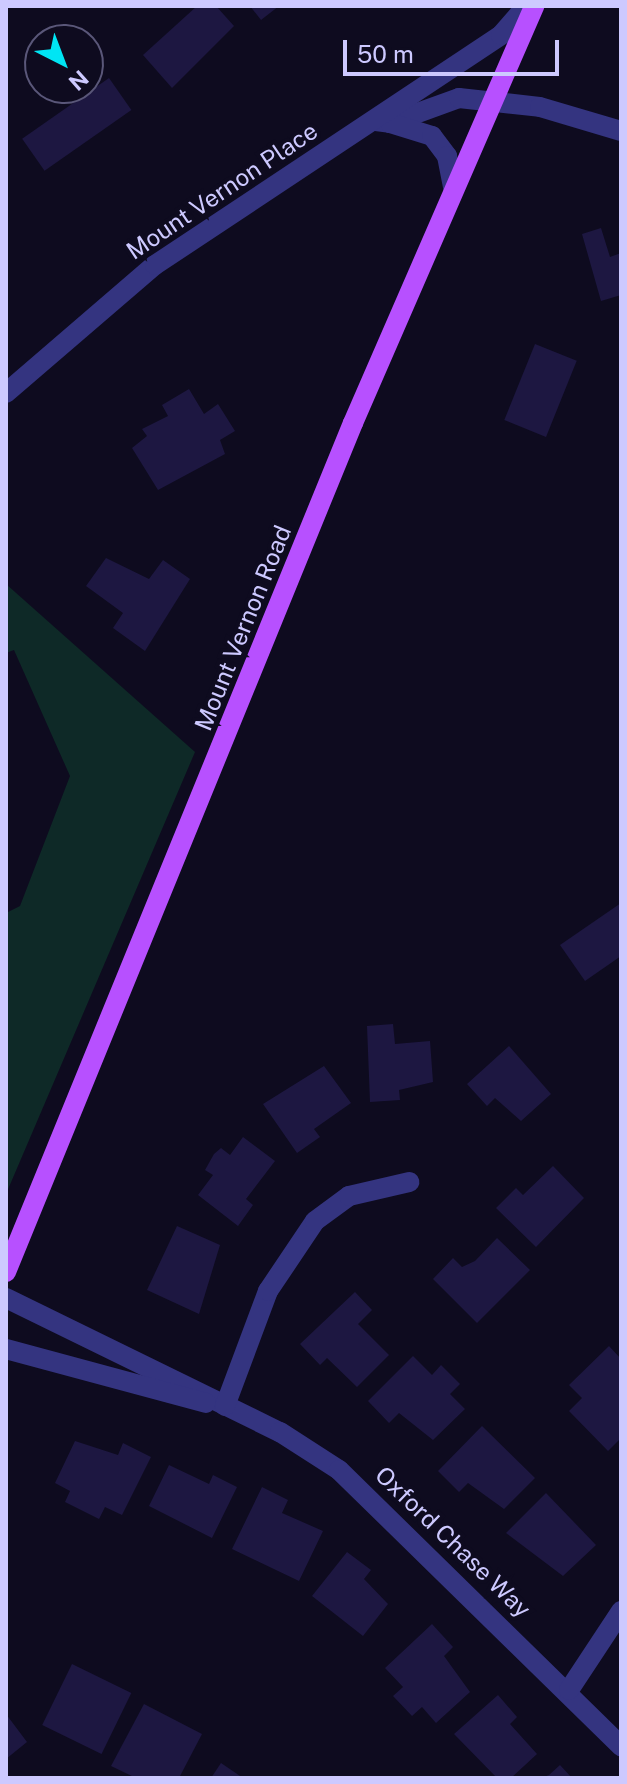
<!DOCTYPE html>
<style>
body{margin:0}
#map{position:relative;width:627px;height:1784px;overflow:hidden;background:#0e0b1f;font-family:"Public Sans",sans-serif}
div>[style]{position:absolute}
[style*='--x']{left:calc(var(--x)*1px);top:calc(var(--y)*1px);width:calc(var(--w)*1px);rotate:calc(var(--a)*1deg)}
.green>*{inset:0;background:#0e2927}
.building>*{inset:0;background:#1d1741;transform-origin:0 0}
.minor>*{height:20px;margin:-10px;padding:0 10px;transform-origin:10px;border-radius:10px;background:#343480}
.major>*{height:20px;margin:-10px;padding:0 10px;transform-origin:10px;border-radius:10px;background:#b750ff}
span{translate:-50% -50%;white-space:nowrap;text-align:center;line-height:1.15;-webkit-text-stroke:8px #0e0b1f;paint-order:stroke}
.street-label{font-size:24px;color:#cdc9ff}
.frame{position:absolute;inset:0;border:8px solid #cdc9ff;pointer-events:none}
.north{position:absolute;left:24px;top:24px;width:80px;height:80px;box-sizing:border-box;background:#0e0b1f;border:2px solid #5a5779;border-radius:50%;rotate:138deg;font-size:22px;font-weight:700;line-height:32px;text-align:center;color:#cdc9ff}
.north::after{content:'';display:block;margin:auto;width:28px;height:36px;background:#00e5f4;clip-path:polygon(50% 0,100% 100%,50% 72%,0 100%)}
.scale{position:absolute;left:343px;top:40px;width:216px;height:36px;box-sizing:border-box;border:4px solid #cdc9ff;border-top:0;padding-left:10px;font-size:24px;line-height:28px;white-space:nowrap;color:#cdc9ff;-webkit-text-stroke:6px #0e0b1f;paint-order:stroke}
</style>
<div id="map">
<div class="green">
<i style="clip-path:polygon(6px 584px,195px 752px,6px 1194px,6px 913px,20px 906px,70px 776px,14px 650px,6px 653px)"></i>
</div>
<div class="building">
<i style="clip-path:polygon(197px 6px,216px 6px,234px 26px,172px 88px,143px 55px)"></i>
<i style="clip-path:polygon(250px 6px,279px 6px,261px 20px)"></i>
<i style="left:109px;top:78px;width:39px;height:106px;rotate:55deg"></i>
<i style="clip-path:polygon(601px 228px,610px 257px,621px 253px,621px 295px,601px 301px,582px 234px)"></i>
<i style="left:535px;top:344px;width:45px;height:82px;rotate:22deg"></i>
<i style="clip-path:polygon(189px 389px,204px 414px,218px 404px,235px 431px,220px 440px,225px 454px,158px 490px,132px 448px,147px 436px,142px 429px,168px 416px,162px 405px)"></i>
<i style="clip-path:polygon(106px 558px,149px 579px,163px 560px,190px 579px,145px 651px,113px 628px,123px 613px,86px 586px)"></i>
<i style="clip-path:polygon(621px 903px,621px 956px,585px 981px,560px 945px)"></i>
<i style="clip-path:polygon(393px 1024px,395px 1044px,430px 1041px,433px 1082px,399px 1090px,400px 1100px,370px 1102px,367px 1026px)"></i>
<i style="clip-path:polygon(509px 1046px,551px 1094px,521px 1121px,495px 1098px,487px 1106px,467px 1084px)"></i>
<i style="clip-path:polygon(324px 1066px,351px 1103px,314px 1129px,320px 1137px,297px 1153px,263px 1104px)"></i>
<i style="clip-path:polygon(243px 1137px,275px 1161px,246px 1199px,253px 1205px,238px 1226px,198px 1195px,213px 1175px,205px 1170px,214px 1154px,221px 1148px,230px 1155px)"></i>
<i style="clip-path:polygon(553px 1166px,584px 1198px,536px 1247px,496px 1208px,516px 1188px,523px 1195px)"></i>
<i style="clip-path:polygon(177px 1226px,220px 1245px,199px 1314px,147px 1290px)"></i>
<i style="clip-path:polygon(497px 1238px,530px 1270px,477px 1323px,433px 1279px,453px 1258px,462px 1267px,475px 1261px)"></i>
<i style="clip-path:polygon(355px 1292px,372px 1310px,358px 1324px,389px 1355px,357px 1387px,327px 1358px,320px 1365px,300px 1344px)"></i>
<i style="clip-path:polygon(609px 1346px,621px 1359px,621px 1438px,608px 1451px,569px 1411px,582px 1398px,569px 1385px)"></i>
<i style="clip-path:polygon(413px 1356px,432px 1375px,441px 1365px,460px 1384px,450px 1394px,465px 1409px,433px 1440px,399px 1413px,389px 1423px,368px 1401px)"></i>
<i style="clip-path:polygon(482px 1426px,535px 1478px,504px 1509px,468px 1483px,459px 1492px,438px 1471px)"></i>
<i style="clip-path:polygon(75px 1441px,118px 1455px,123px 1443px,151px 1457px,122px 1515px,105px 1507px,99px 1519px,65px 1502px,70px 1491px,55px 1483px)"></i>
<i style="clip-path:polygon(169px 1465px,209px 1484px,213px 1475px,237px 1487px,212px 1538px,149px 1506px)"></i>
<i style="clip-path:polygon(262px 1487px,288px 1500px,282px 1513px,323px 1531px,299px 1581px,232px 1549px)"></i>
<i style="clip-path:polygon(546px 1493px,596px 1545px,563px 1576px,506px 1533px)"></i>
<i style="clip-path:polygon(347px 1552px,371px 1570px,364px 1579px,388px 1604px,363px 1636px,312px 1596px)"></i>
<i style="clip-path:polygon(432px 1624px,453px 1647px,444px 1656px,470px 1692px,436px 1723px,422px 1707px,412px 1716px,393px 1696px,403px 1687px,385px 1668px)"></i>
<i style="left:72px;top:1664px;width:66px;height:68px;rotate:26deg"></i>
<i style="clip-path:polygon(498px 1695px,517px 1717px,510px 1724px,537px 1754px,511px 1778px,497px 1778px,454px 1734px)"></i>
<i style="clip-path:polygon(144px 1704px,202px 1734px,179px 1778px,136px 1778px,111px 1766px)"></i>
<i style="clip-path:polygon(6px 1714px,27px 1742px,6px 1759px)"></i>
<i style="clip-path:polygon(221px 1763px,243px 1778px,211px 1778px)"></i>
<i style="clip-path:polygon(560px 1765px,572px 1778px,541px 1778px,549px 1775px)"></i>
</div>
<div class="minor">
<i style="--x:376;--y:121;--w:14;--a:8"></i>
<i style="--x:390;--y:123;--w:73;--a:-19.9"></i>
<i style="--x:459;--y:98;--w:81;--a:6.3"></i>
<i style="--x:540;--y:107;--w:84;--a:16.5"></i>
<i style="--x:390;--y:123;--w:44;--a:17.2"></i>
<i style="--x:432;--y:136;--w:25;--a:53"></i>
<i style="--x:447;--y:156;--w:32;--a:79"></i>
<i style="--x:6;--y:393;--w:196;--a:-40.7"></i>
<i style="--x:155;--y:265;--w:415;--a:-33.6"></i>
<i style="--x:501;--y:35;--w:38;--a:-49"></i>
<i style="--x:6;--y:1298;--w:305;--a:26.1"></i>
<i style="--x:280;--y:1432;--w:70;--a:32.8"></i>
<i style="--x:339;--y:1470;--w:395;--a:44.4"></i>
<i style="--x:6;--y:1349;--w:207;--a:15.1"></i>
<i style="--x:225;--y:1406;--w:123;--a:-69.5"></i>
<i style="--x:268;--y:1291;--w:84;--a:-56.1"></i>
<i style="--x:315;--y:1221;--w:42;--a:-36.3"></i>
<i style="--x:349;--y:1196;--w:62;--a:-13.1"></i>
<i style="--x:569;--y:1690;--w:95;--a:-56.6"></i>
</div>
<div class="major">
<i style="--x:6;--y:1272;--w:917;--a:-67.77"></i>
<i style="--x:353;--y:423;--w:455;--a:-66.5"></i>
</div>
<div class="street-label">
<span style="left:222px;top:191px;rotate:-34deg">Mount Vernon Place</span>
<span style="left:243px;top:628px;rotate:-68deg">Mount Vernon Road</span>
<span style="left:453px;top:1542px;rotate:44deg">Oxford Chase Way</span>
</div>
<div class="frame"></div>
<div class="north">N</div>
<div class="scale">50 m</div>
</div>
